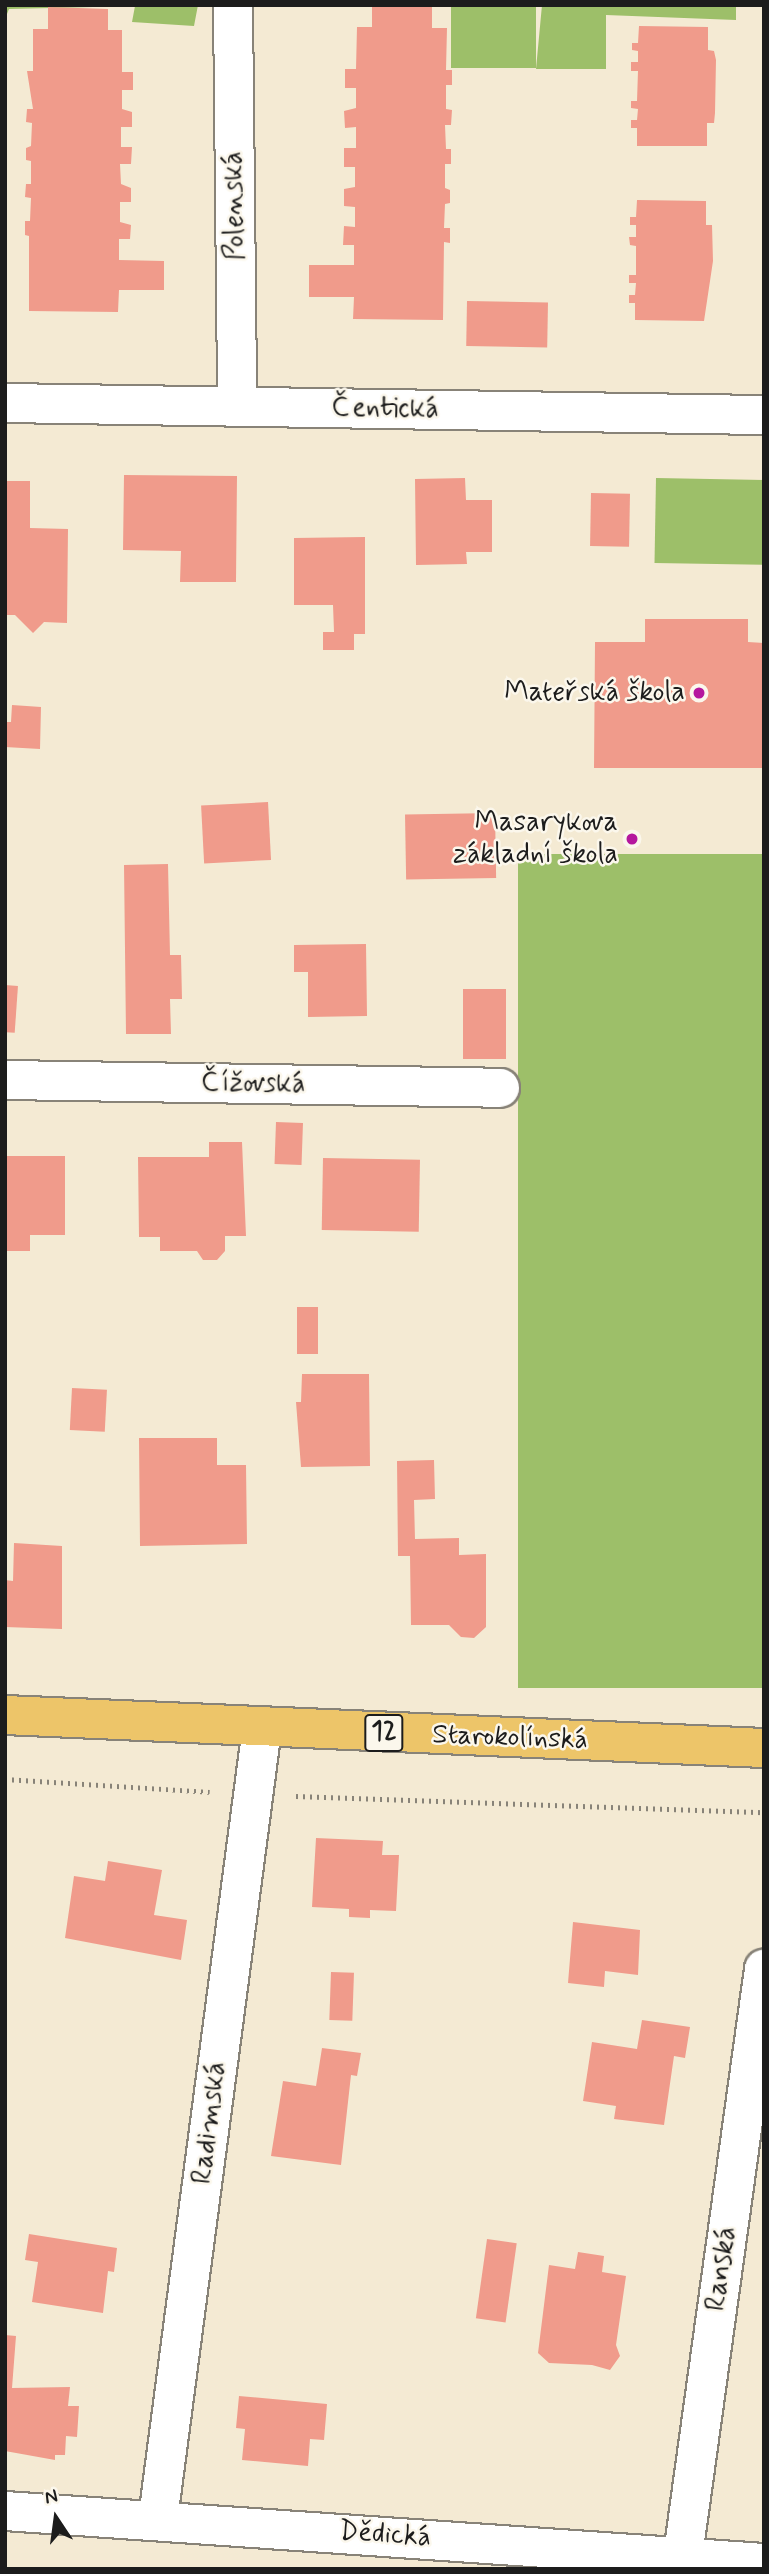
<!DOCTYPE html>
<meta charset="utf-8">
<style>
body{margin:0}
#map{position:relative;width:769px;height:2574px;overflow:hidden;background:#f4ead3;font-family:Mynerve,sans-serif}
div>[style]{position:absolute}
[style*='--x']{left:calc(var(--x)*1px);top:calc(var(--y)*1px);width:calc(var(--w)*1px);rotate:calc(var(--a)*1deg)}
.green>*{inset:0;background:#9dbf69;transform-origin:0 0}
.building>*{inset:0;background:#f09b8b;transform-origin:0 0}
.path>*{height:4.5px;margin-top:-2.25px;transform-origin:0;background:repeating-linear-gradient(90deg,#888378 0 2px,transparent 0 7px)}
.roads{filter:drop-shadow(2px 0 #888378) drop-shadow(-2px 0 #888378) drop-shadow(0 2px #888378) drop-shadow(0 -2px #888378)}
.minor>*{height:38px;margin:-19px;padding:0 19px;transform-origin:19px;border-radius:19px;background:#fff}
.major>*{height:38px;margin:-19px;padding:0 19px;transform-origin:19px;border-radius:19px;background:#edc569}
.dots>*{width:19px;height:19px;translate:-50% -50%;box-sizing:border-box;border:4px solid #fbf7ec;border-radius:50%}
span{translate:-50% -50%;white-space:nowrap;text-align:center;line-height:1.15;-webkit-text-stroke:5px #fbf7ec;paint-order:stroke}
.shield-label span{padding:2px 5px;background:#fbf7ec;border:2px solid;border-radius:5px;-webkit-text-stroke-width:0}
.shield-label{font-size:26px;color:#1c1c1c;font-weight:700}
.street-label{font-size:28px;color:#1c1c1c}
.poi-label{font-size:28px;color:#1c1c1c}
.right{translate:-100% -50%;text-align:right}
.frame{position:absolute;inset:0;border:7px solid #1c1c1c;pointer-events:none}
.north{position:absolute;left:21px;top:2483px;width:70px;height:70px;-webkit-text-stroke:5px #fbf7ec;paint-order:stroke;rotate:347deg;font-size:19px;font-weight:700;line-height:28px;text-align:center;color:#1c1c1c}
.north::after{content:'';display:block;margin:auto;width:24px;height:32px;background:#1c1c1c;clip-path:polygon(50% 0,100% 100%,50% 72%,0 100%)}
</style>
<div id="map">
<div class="green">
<i style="clip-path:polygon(5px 5px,198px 5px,194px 26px,132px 22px,135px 6px,9px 9px,5px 19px)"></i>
<i style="left:451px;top:5px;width:85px;height:63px"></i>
<i style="clip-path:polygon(542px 5px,736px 5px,736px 20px,606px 15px,606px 69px,536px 69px)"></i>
<i style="left:656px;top:478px;width:108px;height:85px;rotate:1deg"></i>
<i style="left:764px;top:854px;width:834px;height:246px;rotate:90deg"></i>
</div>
<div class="building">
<i style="clip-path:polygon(372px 5px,432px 6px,432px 28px,447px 28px,446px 70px,452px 70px,452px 85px,446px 85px,446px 109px,452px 110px,451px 125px,445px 125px,446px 149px,451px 149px,451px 164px,445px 164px,445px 188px,450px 190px,450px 203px,445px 204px,444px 228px,450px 228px,450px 243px,444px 242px,443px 320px,353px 319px,354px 297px,309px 297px,309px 265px,354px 265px,354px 245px,343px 245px,344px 226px,355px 227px,355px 207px,344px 206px,344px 189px,355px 187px,355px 167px,344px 167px,344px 148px,356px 148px,356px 127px,345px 128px,344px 111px,356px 108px,356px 88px,345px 88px,345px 69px,356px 69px,357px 27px,372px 27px)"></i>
<i style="clip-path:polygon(48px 7px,108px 9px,108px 30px,122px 30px,122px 72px,133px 72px,133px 90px,122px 90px,122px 109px,132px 112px,132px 127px,121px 127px,121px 147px,132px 147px,131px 164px,120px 164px,121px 184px,131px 188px,131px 202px,120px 202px,120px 222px,131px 225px,130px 239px,119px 239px,119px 260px,164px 261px,164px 290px,119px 290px,118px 312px,29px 311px,29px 236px,25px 235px,25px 221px,30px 221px,31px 198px,25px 197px,26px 184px,31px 184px,31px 161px,26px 160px,26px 148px,31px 146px,32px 123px,26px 122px,27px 109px,33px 109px,27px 71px,33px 71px,33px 29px,48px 29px)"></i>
<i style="clip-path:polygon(639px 26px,708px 27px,708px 50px,714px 51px,716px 60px,715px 113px,714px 123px,707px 123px,707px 146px,637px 146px,637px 128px,631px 128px,631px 120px,637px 120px,638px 109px,631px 108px,631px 101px,637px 101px,638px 71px,631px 71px,631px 62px,638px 62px,638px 51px,632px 50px,632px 43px,638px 43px)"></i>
<i style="clip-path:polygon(637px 200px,706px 201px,706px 225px,712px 225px,713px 261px,704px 321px,635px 320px,635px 303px,629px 303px,629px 295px,635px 295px,636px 283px,629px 283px,629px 275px,636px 275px,636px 246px,630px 245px,629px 237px,636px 237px,636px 225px,630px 225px,630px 217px,636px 217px)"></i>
<i style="left:467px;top:301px;width:81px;height:45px;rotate:1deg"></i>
<i style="clip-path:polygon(124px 475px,237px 476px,236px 582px,180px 582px,181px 551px,123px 550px)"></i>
<i style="clip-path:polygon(465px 478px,466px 500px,492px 500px,492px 552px,466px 552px,467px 564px,416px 565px,415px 479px)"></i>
<i style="clip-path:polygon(5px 481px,30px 481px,30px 528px,68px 529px,67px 623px,44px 622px,33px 633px,15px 615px,5px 615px)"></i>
<i style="left:591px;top:493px;width:39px;height:53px;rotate:1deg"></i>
<i style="clip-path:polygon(365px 537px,365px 634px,354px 634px,354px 650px,323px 650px,323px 632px,334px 632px,333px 605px,294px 605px,294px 538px)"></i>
<i style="clip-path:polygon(645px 619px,748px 619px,748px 642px,764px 643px,764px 768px,594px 768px,595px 642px,645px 642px)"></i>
<i style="clip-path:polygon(12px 705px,41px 707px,40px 749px,5px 747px,5px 722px,11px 722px)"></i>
<i style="left:268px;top:802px;width:58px;height:67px;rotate:87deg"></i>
<i style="left:495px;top:813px;width:65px;height:90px;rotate:89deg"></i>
<i style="clip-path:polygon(168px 864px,170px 955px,181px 955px,182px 999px,170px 999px,171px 1034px,126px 1034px,124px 865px)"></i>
<i style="clip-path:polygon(366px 944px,367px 1016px,308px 1017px,308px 972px,294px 972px,294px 945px)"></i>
<i style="left:5px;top:985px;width:13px;height:47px;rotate:4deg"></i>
<i style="left:463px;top:989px;width:43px;height:70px"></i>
<i style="left:276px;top:1122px;width:27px;height:42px;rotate:2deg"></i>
<i style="clip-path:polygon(209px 1142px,242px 1142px,246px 1236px,225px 1236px,225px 1251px,217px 1260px,203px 1260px,197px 1251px,160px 1251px,160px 1237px,139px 1237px,138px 1157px,209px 1157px)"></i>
<i style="clip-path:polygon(5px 1156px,65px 1156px,65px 1235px,30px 1235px,30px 1251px,7px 1251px)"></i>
<i style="left:323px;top:1158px;width:97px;height:72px;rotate:1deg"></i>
<i style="left:297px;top:1307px;width:21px;height:47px"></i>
<i style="clip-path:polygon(302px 1374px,369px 1374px,370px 1466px,301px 1467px,296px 1402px,301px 1402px)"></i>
<i style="left:72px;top:1388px;width:35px;height:42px;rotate:3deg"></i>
<i style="clip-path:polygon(139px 1438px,217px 1438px,217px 1465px,246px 1465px,247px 1544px,140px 1546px)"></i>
<i style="clip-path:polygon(434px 1460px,435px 1499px,414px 1500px,415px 1539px,459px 1538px,459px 1555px,486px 1554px,486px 1627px,474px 1638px,461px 1637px,449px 1625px,411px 1625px,410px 1556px,398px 1556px,397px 1461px)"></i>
<i style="clip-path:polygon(14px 1543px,62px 1546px,62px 1629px,5px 1627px,5px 1580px,13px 1581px)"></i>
<i style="clip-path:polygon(316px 1838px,383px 1841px,382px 1855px,399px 1855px,396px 1911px,370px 1910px,370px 1918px,349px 1917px,349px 1909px,312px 1907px)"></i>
<i style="clip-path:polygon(108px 1861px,162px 1870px,154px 1915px,187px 1920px,181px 1960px,65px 1938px,74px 1876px,105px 1881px)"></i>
<i style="clip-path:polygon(573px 1922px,640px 1930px,638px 1975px,605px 1971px,604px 1987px,568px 1983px)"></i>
<i style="left:331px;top:1972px;width:23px;height:48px;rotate:2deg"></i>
<i style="clip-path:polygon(642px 2020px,690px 2027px,685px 2058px,674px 2056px,664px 2125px,614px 2119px,616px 2106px,583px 2101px,592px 2042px,637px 2049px)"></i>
<i style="clip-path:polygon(322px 2048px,361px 2053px,357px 2076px,351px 2075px,341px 2165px,271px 2156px,283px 2081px,316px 2086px)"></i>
<i style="clip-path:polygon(29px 2234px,117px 2248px,114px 2272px,108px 2271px,103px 2313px,32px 2302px,38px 2262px,25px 2260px)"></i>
<i style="left:487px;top:2239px;width:30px;height:80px;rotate:8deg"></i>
<i style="clip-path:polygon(578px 2252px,604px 2256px,602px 2272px,626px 2276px,616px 2345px,620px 2356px,610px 2370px,592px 2365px,549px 2363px,538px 2353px,549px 2265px,575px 2269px)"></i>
<i style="clip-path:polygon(5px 2335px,16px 2336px,12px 2388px,70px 2387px,68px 2406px,79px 2406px,77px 2437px,66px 2436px,65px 2455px,55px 2455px,55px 2460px,5px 2451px)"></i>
<i style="clip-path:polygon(239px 2396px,327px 2404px,324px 2440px,310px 2439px,308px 2466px,242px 2460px,245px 2429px,236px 2428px)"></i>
</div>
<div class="path">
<i style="--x:5;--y:1779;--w:205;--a:3.6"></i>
<i style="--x:296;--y:1796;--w:468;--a:2"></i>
</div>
<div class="roads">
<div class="minor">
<i style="--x:233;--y:5;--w:402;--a:89.4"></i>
<i style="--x:5;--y:403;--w:759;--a:0.91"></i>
<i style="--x:5;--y:1080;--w:495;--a:0.9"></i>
<i style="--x:5;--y:2511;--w:761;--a:3.92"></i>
<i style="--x:158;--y:2518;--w:797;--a:-82.5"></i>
<i style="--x:681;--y:2569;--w:606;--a:-82.12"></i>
</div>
<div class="major">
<i style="--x:5;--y:1715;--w:760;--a:2.49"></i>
</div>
</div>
<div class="dots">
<i style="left:699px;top:693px;background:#b5179e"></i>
<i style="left:632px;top:839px;background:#b5179e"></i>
</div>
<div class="shield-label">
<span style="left:384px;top:1733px">12</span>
</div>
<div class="street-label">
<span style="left:235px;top:206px;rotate:-91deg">Polenská</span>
<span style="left:385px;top:409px;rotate:1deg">Čentická</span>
<span style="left:253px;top:1084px;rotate:1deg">Čížovská</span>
<span style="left:510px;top:1738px;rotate:2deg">Starokolínská</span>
<span style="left:210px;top:2123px;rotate:-83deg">Radimská</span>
<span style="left:722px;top:2269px;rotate:-82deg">Ranská</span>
<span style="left:385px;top:2535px;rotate:4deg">Dědická</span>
</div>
<div class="poi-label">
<span class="right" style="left:685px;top:693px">Mateřská škola</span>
<span class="right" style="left:618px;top:839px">Masarykova<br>základní škola</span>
</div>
<div class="frame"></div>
<div class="north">N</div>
</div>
